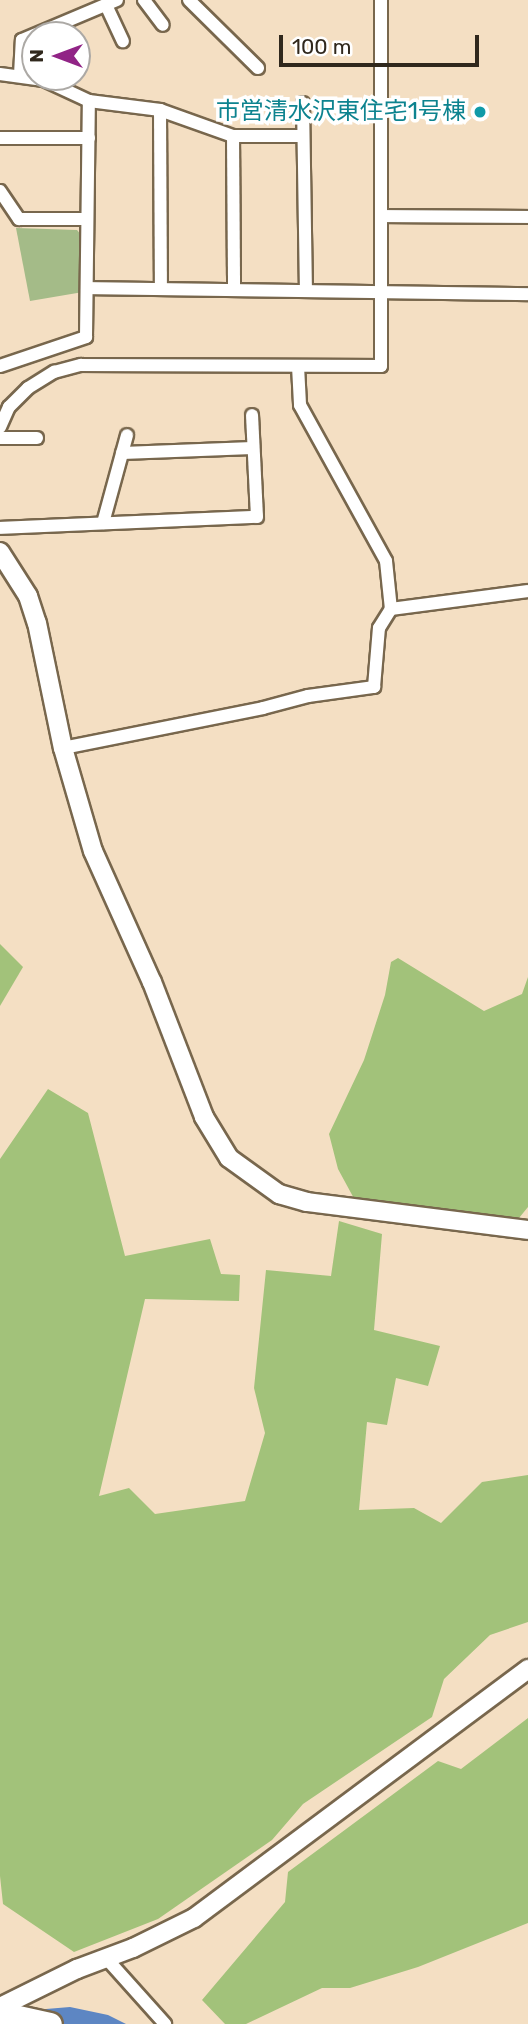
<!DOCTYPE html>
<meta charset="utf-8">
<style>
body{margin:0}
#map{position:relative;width:528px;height:2024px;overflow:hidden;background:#f4dfc3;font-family:Rubik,"Noto Sans JP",sans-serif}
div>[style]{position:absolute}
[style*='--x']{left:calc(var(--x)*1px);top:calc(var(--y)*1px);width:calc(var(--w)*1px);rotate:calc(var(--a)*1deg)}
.green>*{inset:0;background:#a4bb88}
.forest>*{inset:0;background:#a2c27a}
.water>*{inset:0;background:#5d86c3}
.roads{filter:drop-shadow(2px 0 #78674d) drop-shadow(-2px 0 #78674d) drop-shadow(0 2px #78674d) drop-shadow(0 -2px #78674d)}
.street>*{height:12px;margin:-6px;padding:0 6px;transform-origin:6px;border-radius:6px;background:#fff}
.secondary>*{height:18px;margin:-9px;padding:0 9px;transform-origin:9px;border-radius:9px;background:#fff}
.highway>*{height:23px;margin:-11.5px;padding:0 11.5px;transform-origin:11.5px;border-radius:11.5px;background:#fff}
.dots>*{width:19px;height:19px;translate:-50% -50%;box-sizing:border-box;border:4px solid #fff;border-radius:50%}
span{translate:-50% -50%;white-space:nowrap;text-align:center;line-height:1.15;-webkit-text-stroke:7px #fff;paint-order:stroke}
.culture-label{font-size:24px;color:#0d838f}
.right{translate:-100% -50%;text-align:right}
.north{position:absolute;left:21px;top:21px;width:70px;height:70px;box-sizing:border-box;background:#fff;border:2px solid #aca9a5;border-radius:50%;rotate:270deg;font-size:19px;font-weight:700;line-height:28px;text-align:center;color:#30281d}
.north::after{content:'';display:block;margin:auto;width:24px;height:32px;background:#912486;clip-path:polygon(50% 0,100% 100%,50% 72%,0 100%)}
.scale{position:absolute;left:279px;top:35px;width:200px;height:32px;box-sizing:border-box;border:4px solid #30281d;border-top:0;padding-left:9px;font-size:21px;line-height:24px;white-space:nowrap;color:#30281d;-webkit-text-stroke:5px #fff;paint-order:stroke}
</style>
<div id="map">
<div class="green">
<i style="clip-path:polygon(16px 228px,77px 230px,83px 237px,83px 292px,30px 301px)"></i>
</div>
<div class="forest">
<i style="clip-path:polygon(0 944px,23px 967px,0 1006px)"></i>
<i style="clip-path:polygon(398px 958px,484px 1011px,522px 994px,528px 977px,528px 1207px,519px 1218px,357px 1204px,338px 1169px,329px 1134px,364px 1060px,385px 995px,391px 962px)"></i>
<i style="clip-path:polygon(48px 1089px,88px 1113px,125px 1256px,210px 1239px,221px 1274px,240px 1275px,239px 1301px,145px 1299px,99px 1496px,129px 1488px,155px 1514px,245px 1501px,265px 1433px,254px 1388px,266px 1270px,331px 1276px,339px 1221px,382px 1234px,374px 1330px,440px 1346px,428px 1386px,396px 1378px,387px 1425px,367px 1422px,359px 1510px,414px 1508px,441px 1523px,482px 1482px,528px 1475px,528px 1622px,490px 1635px,444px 1679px,432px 1717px,303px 1804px,272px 1840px,158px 1919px,74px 1952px,3px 1904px,0 1876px,0 1159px)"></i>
<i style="clip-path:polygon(528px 1718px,528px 1923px,418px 1967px,350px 1988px,322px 1988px,246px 2024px,225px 2024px,202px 2000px,285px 1902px,288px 1872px,438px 1761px,461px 1769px)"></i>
</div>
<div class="water">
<i style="clip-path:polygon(70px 2007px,108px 2015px,126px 2024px,14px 2024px,46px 2009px)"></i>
</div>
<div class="roads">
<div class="street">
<i style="--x:144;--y:0;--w:31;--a:53"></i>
<i style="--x:189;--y:0;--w:97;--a:44.6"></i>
<i style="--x:106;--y:5;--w:40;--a:65"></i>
<i style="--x:0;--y:74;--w:44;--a:7.8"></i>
<i style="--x:44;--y:80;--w:50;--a:25"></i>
<i style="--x:89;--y:101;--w:72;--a:7.2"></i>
<i style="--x:160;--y:110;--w:77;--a:19.6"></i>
<i style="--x:233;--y:136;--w:70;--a:0"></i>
<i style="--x:20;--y:75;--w:35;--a:-87"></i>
<i style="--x:22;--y:40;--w:103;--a:-22.8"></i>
<i style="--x:303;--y:103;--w:188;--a:89.1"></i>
<i style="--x:160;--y:110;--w:179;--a:89.7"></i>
<i style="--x:233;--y:136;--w:154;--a:89.6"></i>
<i style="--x:0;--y:138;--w:89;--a:0"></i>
<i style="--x:0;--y:191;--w:34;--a:56"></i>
<i style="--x:19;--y:219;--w:68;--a:0"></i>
<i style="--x:381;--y:216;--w:147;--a:0.4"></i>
<i style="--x:87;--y:288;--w:441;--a:0.8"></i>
<i style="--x:0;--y:366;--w:91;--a:-18.6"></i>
<i style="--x:86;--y:337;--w:236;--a:-89.3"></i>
<i style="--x:298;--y:366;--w:39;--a:87"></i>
<i style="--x:300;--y:405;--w:178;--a:61.1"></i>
<i style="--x:386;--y:561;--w:48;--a:84.1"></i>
<i style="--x:391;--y:609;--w:138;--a:-7.5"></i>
<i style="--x:0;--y:427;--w:22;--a:-66"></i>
<i style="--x:9;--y:407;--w:27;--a:-45"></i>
<i style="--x:28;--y:388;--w:31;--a:-32"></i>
<i style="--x:54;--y:372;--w:28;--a:-15"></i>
<i style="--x:81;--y:365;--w:300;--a:0.2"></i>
<i style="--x:381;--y:366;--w:366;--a:-90"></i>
<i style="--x:0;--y:438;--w:37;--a:0"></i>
<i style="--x:122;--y:453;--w:131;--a:-2.2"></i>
<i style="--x:103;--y:523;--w:91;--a:-74.7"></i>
<i style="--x:0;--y:528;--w:257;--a:-2.5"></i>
<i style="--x:257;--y:517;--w:102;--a:-92.8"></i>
<i style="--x:63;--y:748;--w:204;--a:-11.3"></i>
<i style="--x:263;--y:708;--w:47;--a:-14.9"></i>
<i style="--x:308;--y:696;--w:67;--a:-7.8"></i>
<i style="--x:374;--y:687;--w:59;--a:-85.2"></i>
<i style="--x:379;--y:628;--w:22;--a:-58"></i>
<i style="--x:106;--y:1958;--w:89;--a:48.2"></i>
</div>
<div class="secondary">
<i style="--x:0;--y:552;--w:52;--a:57.5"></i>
<i style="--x:28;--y:596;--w:28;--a:72"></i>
<i style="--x:37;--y:623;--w:128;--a:78.3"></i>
<i style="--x:63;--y:748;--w:107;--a:73.8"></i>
<i style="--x:93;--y:851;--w:144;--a:65.8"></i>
<i style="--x:152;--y:982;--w:145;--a:68.9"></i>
<i style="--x:204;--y:1117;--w:48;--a:58.6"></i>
<i style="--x:229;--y:1158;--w:62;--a:35.8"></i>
<i style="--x:279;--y:1194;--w:29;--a:16"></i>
<i style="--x:307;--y:1202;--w:223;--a:7.2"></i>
<i style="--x:0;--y:2007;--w:86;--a:-26.3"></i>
<i style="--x:77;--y:1969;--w:60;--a:-20.6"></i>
<i style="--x:133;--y:1948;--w:68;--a:-26.2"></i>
<i style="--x:194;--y:1918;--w:417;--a:-36.7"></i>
</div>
<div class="highway">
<i style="--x:0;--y:2013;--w:51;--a:12.4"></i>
</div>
</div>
<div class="dots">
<i style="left:480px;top:112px;background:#0f9aa8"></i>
</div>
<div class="culture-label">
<span class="right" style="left:466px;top:112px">市営清水沢東住宅1号棟</span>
</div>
<div class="north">N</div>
<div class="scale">100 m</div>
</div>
